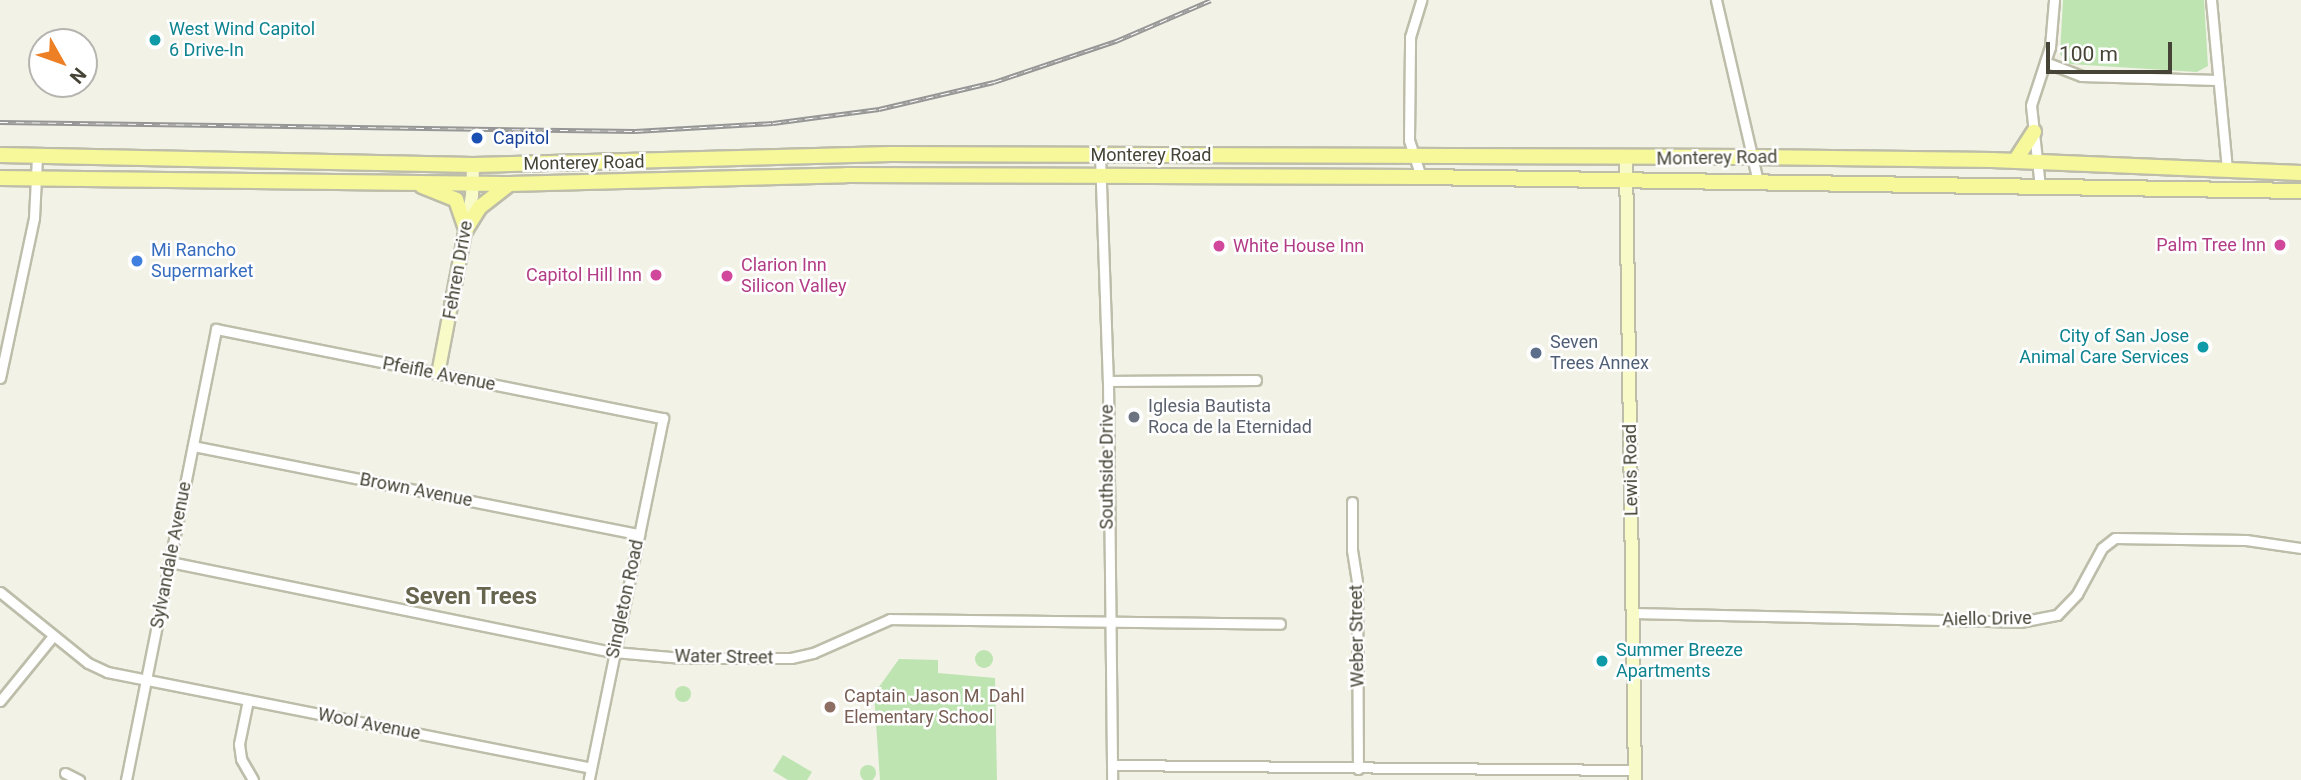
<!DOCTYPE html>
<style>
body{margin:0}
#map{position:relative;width:2301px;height:780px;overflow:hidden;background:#f2f2e7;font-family:Roboto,sans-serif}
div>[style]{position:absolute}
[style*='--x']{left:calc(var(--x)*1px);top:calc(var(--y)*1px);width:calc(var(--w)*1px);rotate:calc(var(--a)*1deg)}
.green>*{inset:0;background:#bee4b2}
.round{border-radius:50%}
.roads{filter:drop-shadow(2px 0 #bdbdaa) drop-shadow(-2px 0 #bdbdaa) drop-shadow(0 2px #bdbdaa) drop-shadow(0 -2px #bdbdaa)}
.street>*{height:9px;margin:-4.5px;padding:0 4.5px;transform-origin:4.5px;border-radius:4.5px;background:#fff}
.secondary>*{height:12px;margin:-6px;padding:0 6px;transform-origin:6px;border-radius:6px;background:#f8fbc8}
.primary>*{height:14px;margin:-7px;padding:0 7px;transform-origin:7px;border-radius:7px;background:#f6f89a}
.rail>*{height:5px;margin-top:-2.5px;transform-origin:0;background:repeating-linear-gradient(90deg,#fff 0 8px,#969696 0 16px);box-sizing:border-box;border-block:2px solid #969696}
.dots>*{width:19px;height:19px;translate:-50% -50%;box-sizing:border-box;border:4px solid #fff;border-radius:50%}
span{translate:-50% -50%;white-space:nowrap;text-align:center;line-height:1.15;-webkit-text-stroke:5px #fff;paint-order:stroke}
.culture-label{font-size:18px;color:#0d838f}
.left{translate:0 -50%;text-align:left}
.right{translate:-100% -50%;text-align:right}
.transit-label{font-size:18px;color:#164399}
.street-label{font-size:18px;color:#454436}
.hotel-label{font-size:18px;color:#b23c85}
.shop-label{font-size:18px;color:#366cbe}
.service-label{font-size:18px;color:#4e5e75}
.worship-label{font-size:18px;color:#5b616d}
.education-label{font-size:18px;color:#785e54}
.district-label{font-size:24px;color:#67654e;font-weight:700}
.north{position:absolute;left:28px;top:28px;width:70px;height:70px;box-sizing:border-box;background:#fff;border:2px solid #b5b4af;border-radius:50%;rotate:130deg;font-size:19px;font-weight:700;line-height:28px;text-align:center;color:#454436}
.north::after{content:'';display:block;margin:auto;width:24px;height:32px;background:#ed7f24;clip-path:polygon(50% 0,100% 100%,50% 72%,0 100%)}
.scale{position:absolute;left:2046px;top:42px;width:126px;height:32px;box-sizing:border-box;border:4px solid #454436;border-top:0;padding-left:9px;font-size:21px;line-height:24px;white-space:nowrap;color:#454436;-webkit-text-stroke:5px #fff;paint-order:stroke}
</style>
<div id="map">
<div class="green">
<i style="clip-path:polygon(2063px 0,2204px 0,2208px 66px,2197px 72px,2069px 64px,2060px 54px)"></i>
<i class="round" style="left:975px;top:650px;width:18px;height:18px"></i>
<i style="clip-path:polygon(899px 659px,938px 660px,938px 673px,995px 678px,997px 780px,880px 780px,874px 694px)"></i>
<i class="round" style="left:675px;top:686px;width:16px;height:16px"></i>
<i style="clip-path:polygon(783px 755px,812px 772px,807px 780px,788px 780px,773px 771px)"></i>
<i class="round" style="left:860px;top:765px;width:16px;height:16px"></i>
</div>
<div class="roads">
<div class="street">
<i style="--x:1716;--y:0;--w:187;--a:77"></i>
<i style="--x:2211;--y:0;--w:170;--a:84.6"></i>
<i style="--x:2045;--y:62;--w:39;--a:21"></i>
<i style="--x:2081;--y:76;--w:136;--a:1.7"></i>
<i style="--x:1100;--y:155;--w:226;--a:88"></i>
<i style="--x:1108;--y:381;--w:399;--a:89.4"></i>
<i style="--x:1421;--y:177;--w:39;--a:-108"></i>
<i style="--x:1409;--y:140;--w:103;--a:-89.4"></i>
<i style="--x:1410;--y:37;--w:39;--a:-73"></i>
<i style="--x:2040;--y:187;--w:82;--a:-96.3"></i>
<i style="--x:2031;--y:105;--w:61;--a:-71.9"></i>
<i style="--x:2050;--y:47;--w:47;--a:-85.1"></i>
<i style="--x:0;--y:378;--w:164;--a:-78"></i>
<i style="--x:34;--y:218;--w:62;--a:-87.2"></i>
<i style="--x:1108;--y:381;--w:148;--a:-0.4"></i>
<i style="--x:193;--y:446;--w:455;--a:11.2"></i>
<i style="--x:1352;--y:502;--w:48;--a:90"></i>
<i style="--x:1352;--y:550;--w:32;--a:81"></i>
<i style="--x:1357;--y:582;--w:187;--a:89.7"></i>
<i style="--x:170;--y:562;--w:453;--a:11.5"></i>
<i style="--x:614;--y:652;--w:67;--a:5.1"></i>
<i style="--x:681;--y:658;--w:110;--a:0"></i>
<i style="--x:791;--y:658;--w:23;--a:-13"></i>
<i style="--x:813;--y:653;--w:84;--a:-23.8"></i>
<i style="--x:890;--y:619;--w:390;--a:0.7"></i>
<i style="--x:0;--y:592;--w:113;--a:38.9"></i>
<i style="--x:88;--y:663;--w:21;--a:25"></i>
<i style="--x:107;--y:672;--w:493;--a:11.2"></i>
<i style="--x:1633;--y:613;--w:387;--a:1.3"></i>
<i style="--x:2020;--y:622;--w:38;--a:-11"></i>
<i style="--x:2057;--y:615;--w:29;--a:-46"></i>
<i style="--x:2077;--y:594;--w:52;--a:-61.5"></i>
<i style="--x:2102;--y:548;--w:16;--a:-38"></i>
<i style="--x:2115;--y:538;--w:131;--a:0.9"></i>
<i style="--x:2246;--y:540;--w:56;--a:8.3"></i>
<i style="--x:248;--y:700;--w:45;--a:101.6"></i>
<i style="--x:239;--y:744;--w:15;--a:82"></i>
<i style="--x:241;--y:759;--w:24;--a:60"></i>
<i style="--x:0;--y:701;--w:84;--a:-50.8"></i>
<i style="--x:1112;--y:765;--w:523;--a:0.55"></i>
<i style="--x:65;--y:773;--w:16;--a:27"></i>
<i style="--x:126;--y:780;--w:460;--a:-78.7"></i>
<i style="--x:216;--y:329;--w:456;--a:11.3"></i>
<i style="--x:663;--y:418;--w:369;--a:101.6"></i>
</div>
<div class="secondary">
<i style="--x:1626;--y:159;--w:621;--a:89.17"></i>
<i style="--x:438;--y:374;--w:181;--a:-79.2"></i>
<i style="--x:472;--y:196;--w:31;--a:-88"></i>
</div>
<div class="primary">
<i style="--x:0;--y:155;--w:473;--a:1.2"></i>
<i style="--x:473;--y:165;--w:418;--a:-1.5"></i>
<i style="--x:891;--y:154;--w:860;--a:0.2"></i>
<i style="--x:1751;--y:157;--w:241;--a:0.7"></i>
<i style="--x:1992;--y:160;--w:309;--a:2.4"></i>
<i style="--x:2015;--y:161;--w:35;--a:-57"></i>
<i style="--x:0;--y:178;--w:509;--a:0.68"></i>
<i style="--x:509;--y:184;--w:337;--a:-1.5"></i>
<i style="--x:846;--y:175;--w:575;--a:0.2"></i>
<i style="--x:1421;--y:177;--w:880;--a:0.91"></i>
<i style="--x:422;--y:186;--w:37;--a:22"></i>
<i style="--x:456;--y:200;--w:31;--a:71"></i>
<i style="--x:466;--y:229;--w:26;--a:-58"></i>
<i style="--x:480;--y:207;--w:37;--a:-38"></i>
</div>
</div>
<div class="rail">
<i style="--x:0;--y:122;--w:635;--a:0.81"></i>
<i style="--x:635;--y:131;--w:138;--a:-3.3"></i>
<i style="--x:773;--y:123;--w:107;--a:-7.5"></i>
<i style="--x:879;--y:109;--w:118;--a:-13.2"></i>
<i style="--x:994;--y:82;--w:129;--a:-18.6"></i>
<i style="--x:1116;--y:41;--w:103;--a:-23.3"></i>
</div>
<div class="dots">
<i style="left:155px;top:40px;background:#0f9aa8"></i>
<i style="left:477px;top:138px;background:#1a4fb4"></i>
<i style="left:2280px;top:245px;background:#d1479c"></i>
<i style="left:1219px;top:246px;background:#d1479c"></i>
<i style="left:137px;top:261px;background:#3f7fe0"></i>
<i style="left:656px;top:275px;background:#d1479c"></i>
<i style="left:727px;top:276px;background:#d1479c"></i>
<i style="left:2203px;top:347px;background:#0f9aa8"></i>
<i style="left:1536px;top:353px;background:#5c6f8a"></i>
<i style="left:1134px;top:417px;background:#6b7280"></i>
<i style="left:1602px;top:661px;background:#0f9aa8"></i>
<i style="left:830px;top:707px;background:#8d6e63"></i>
</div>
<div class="culture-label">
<span class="left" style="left:169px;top:40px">West Wind Capitol<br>6 Drive-In</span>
<span class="right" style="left:2189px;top:347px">City of San Jose<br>Animal Care Services</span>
<span class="left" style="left:1616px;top:661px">Summer Breeze<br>Apartments</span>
</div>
<div class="transit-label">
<span class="left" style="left:493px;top:138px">Capitol</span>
</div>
<div class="street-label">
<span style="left:1151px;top:155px">Monterey Road</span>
<span style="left:1717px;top:158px;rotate:-1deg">Monterey Road</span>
<span style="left:584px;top:163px;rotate:-1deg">Monterey Road</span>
<span style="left:458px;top:270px;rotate:-80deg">Fehren Drive</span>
<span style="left:439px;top:374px;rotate:11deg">Pfeifle Avenue</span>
<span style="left:1107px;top:467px;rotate:-90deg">Southside Drive</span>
<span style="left:1631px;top:470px;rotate:-91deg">Lewis Road</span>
<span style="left:416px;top:490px;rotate:11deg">Brown Avenue</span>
<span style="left:171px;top:555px;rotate:-79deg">Sylvandale Avenue</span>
<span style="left:625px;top:599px;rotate:-78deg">Singleton Road</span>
<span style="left:1987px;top:619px;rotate:-1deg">Aiello Drive</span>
<span style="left:1357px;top:636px;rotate:-91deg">Weber Street</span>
<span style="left:724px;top:657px;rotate:1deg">Water Street</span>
<span style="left:369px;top:724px;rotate:11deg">Wool Avenue</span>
</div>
<div class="hotel-label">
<span class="right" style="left:2266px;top:245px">Palm Tree Inn</span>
<span class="left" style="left:1233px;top:246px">White House Inn</span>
<span class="left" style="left:741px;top:276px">Clarion Inn<br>Silicon Valley</span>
<span class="right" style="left:642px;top:275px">Capitol Hill Inn</span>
</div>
<div class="shop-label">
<span class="left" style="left:151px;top:261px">Mi Rancho<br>Supermarket</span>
</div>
<div class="service-label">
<span class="left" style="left:1550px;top:353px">Seven<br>Trees Annex</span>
</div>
<div class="worship-label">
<span class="left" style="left:1148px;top:417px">Iglesia Bautista<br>Roca de la Eternidad</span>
</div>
<div class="education-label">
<span class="left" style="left:844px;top:707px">Captain Jason M. Dahl<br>Elementary School</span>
</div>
<div class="district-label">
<span style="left:471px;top:597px">Seven Trees</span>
</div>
<div class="north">N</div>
<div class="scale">100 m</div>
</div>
